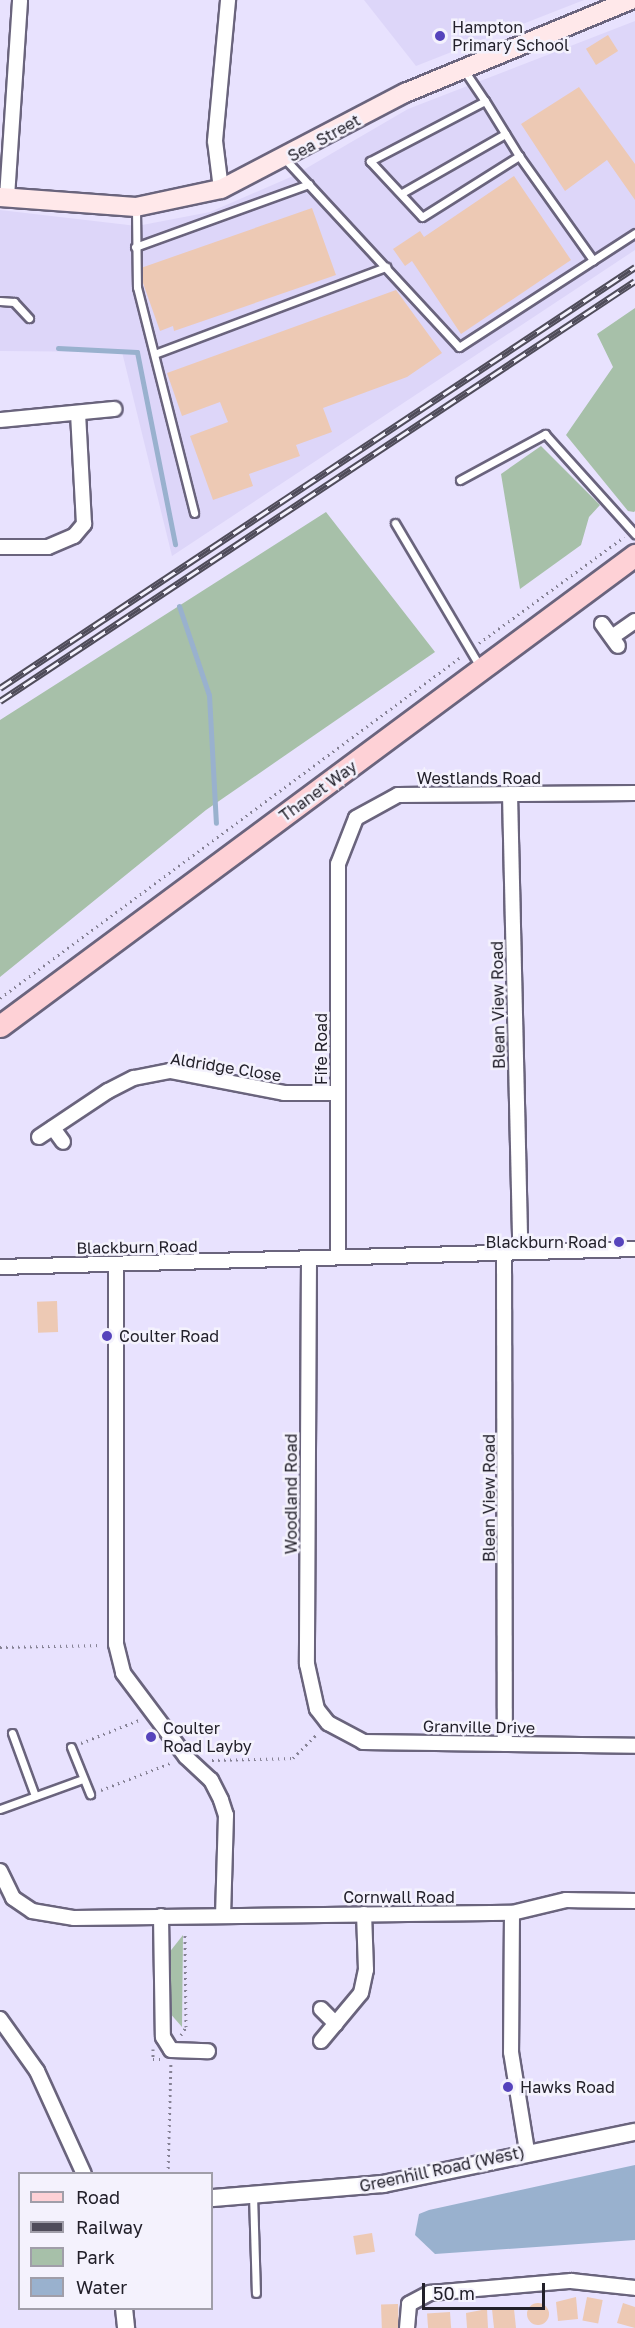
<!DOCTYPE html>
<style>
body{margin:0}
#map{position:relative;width:635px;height:2328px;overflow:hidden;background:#e8e2fe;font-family:"Golos Text",sans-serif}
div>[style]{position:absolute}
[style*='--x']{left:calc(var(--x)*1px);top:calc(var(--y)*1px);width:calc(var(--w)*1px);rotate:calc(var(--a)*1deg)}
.built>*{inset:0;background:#ddd6f9}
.green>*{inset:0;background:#a7c0a9}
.water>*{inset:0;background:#99b1ce}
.stream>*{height:5px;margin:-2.5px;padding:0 2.5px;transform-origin:2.5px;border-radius:2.5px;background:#99b1ce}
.building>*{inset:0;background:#edc9b4;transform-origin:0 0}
.round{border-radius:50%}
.path>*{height:3px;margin-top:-1.5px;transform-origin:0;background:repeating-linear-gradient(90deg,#868295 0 1.5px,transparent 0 6px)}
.roads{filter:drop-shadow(2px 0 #6a647d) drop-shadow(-2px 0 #6a647d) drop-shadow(0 2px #6a647d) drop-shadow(0 -2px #6a647d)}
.service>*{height:7px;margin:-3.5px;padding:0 3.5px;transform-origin:3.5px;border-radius:3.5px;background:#fff}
.minor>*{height:14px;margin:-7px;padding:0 7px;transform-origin:7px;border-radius:7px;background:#fff}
.tertiary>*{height:16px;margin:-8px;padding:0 8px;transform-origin:8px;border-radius:8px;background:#fff}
.secondary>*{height:18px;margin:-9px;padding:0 9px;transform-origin:9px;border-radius:9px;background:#ffe8ea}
.primary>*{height:21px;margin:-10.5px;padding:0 10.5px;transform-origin:10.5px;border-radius:10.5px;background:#fed1d6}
.rail>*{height:7px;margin-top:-3.5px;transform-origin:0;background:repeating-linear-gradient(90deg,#f4f2fd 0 14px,#4f4c5a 0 28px);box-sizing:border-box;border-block:2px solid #4f4c5a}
.dots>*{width:16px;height:16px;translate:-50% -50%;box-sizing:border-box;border:3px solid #f4f2fd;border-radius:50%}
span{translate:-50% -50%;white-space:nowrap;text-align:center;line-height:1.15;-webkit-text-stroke:5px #f4f2fd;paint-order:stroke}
.poi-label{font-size:16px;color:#22202a}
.left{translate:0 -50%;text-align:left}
.right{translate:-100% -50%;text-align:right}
.street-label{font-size:16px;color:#22202a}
.legend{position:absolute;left:18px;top:2172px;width:195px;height:138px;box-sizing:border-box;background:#f4f2fd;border:2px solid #a09ea9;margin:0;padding:8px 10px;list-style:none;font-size:18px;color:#22202a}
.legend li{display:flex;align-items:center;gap:12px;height:30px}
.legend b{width:30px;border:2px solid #a09ea9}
.scale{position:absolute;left:422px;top:2283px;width:123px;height:27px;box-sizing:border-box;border:3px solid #22202a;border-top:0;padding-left:8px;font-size:18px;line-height:21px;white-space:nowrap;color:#22202a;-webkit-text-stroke:4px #f4f2fd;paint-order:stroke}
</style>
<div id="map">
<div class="built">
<i style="clip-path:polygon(364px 0,584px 0,416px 66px)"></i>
<i style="clip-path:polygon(635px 21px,635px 250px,172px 556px,122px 352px,0 351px,0 210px,137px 226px,210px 212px,293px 176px,408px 109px)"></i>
</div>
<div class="green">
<i style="clip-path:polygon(635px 308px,635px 511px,634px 512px,628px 511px,566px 435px,613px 367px,597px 334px)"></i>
<i style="clip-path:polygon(541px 446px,600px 505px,589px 517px,581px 545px,520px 589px,501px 474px)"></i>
<i style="clip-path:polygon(326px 512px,435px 652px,206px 810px,0 977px,0 720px)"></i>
<i style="clip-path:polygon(183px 1935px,182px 2027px,168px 2011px,168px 1954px)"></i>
</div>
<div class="water">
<i style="clip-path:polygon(635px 2165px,635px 2240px,435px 2254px,415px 2235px,419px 2214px,429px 2210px)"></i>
</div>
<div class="stream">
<i style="--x:58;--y:348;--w:79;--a:2.9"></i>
<i style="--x:137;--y:352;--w:196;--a:78.8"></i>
<i style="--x:179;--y:606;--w:94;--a:71.4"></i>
<i style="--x:209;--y:695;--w:128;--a:86.9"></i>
</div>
<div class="building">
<i style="left:608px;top:35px;width:19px;height:26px;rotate:58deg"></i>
<i style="clip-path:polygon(579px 87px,635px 164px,635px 200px,607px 160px,565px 191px,521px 124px)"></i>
<i style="clip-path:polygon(514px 176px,571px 260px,461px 334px,412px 261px,405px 266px,393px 249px,420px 231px,424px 237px)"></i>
<i style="clip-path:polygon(312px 208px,336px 275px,174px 331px,173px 326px,160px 331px,138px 269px)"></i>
<i style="clip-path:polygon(396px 290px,442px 353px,407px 377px,323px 408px,332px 432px,296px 445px,300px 456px,249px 474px,253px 486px,213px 500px,190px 436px,228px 422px,220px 402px,182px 416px,167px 373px)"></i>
<i style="left:57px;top:1301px;width:31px;height:20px;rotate:88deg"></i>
<i style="left:372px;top:2233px;width:19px;height:19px;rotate:81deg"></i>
<i style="clip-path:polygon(576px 2297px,578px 2319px,558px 2321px,556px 2302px)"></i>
<i style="left:587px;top:2297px;width:16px;height:24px;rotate:11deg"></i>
<i style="clip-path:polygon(623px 2303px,635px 2307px,635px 2328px,617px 2323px)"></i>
<i class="round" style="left:527px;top:2303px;width:22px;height:22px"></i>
<i style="left:398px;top:2304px;width:24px;height:17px;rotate:88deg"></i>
<i style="clip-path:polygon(487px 2309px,488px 2328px,467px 2328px,466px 2313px)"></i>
<i style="clip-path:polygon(492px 2309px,514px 2309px,516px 2328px,494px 2328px)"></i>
<i style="left:450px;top:2312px;width:16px;height:23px;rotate:86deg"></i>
</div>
<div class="path">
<i style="--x:479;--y:643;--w:180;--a:-36.2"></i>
<i style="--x:0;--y:998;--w:575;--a:-36.51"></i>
<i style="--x:0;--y:1647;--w:102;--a:-1.1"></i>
<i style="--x:81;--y:1743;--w:62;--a:-21.6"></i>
<i style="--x:212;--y:1760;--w:81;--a:-1.4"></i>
<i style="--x:293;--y:1758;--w:35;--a:-45"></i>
<i style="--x:101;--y:1790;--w:77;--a:-21.3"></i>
<i style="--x:181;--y:2035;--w:9;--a:-58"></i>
<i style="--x:186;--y:2027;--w:95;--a:-90.6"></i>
<i style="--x:153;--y:2049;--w:10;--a:90"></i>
<i style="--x:153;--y:2059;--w:7;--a:0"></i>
<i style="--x:168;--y:2174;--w:112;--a:-88.5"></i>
</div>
<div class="roads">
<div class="service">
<i style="--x:464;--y:70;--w:37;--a:56"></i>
<i style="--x:485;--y:101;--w:130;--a:152.4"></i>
<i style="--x:370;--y:161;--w:76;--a:47.1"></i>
<i style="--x:422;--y:217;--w:115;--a:-32.2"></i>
<i style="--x:519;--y:156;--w:65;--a:-121.7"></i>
<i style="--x:519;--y:156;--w:128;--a:54.6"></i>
<i style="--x:285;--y:159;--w:256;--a:47.2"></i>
<i style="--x:459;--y:347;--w:210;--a:-32.9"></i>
<i style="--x:402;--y:193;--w:119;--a:-29.8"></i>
<i style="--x:136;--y:209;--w:78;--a:89.3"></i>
<i style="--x:137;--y:287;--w:233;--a:75.8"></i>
<i style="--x:135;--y:247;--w:185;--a:-19.9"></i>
<i style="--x:0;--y:301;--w:14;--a:4"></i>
<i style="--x:14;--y:302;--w:22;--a:47"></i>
<i style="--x:157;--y:353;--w:245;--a:-20.6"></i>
<i style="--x:460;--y:480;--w:97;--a:-28.4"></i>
<i style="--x:545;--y:434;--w:135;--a:48"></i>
<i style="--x:395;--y:523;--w:167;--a:59.4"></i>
<i style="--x:12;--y:1733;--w:67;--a:69.9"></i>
<i style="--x:71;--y:1747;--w:51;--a:68"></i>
<i style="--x:0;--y:1809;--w:88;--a:-19.9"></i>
<i style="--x:253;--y:2194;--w:99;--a:88.3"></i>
</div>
<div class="minor">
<i style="--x:221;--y:189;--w:48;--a:-97.1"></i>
<i style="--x:215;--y:141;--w:142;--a:-84.7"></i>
<i style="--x:7;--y:197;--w:197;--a:-86.2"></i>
<i style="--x:0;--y:420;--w:115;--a:-5.5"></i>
<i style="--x:0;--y:547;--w:48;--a:0"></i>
<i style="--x:48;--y:547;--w:28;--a:-23"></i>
<i style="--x:74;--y:536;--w:16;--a:-50"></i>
<i style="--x:84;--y:524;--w:111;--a:-93.1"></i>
<i style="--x:602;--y:624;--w:27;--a:54"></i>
<i style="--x:612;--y:637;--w:28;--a:-35"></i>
<i style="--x:510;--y:794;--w:458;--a:88.7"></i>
<i style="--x:53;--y:1128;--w:17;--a:54"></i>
<i style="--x:39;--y:1137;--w:83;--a:-33.7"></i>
<i style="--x:108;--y:1091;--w:29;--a:-27"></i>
<i style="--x:134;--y:1078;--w:37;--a:-11"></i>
<i style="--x:170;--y:1071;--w:116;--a:10.9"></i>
<i style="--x:284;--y:1093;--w:53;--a:0"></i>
<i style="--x:504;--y:1253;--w:491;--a:89.9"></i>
<i style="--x:338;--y:1257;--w:393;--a:-90"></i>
<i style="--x:338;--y:864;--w:49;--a:-68.6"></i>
<i style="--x:356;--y:818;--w:48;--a:-28.7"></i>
<i style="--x:398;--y:795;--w:237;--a:-0.5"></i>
<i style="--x:309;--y:1259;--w:405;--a:90.3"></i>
<i style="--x:307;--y:1664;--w:46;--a:77.5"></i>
<i style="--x:317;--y:1709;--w:18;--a:52"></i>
<i style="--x:328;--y:1723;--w:40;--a:28"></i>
<i style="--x:363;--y:1742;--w:272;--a:0.8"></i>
<i style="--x:116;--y:1265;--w:379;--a:90"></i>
<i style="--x:116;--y:1644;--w:30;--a:76"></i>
<i style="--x:123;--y:1673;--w:105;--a:53.1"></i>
<i style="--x:186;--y:1757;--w:34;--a:43"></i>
<i style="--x:211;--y:1780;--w:22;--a:63"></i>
<i style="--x:221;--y:1800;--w:16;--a:72"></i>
<i style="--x:226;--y:1815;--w:99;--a:91.7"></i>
<i style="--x:0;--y:1267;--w:635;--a:-1.62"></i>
<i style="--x:0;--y:1871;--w:30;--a:64"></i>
<i style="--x:13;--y:1898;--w:23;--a:34"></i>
<i style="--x:32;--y:1911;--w:43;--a:9.5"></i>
<i style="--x:74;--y:1918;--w:438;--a:-0.7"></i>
<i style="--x:512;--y:1913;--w:56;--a:-13.5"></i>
<i style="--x:566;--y:1900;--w:69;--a:0.8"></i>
<i style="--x:512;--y:1913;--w:139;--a:90.4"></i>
<i style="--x:511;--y:2052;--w:100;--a:80.8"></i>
<i style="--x:161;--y:1916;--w:121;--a:89.1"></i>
<i style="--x:163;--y:2037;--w:15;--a:58"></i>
<i style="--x:171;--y:2050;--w:37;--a:2"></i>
<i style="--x:321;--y:2009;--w:21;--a:45"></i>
<i style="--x:0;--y:2019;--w:64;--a:54.6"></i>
<i style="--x:37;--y:2071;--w:113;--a:65.5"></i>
<i style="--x:321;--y:2041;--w:62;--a:-50.2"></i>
<i style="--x:361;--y:1993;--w:24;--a:-78"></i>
<i style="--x:366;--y:1970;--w:56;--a:-92"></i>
<i style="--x:407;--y:2328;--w:24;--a:-85"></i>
<i style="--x:409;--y:2304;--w:24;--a:-28"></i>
<i style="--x:430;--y:2293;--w:142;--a:-4.9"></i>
<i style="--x:571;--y:2281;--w:64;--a:6.2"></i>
</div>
<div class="tertiary">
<i style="--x:212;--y:2198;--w:172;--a:-4.7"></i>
<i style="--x:383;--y:2184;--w:257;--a:-11.7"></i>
<i style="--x:124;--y:2308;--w:20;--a:84"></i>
</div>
<div class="secondary">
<i style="--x:0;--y:197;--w:136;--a:4.2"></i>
<i style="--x:136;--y:207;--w:87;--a:-12"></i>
<i style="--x:221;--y:189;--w:208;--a:-27.6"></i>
<i style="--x:405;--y:93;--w:244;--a:-22.4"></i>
</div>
<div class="primary">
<i style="--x:0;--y:1026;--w:791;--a:-36.57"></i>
</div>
</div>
<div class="rail">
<i style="--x:0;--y:688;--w:762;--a:-33.54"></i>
<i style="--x:0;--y:701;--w:761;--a:-33.48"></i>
</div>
<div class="dots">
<i style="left:440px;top:36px;background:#5644bc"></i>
<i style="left:619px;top:1242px;background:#5644bc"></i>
<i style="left:107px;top:1336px;background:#5644bc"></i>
<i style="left:151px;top:1737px;background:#5644bc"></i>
<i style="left:508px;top:2087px;background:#5644bc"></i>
</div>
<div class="poi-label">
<span class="left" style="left:452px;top:36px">Hampton<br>Primary School</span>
<span class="right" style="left:607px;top:1242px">Blackburn Road</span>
<span class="left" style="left:119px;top:1336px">Coulter Road</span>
<span class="left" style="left:163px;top:1737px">Coulter<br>Road Layby</span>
<span class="left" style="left:520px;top:2087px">Hawks Road</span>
</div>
<div class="street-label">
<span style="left:324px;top:138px;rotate:-29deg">Sea Street</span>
<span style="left:479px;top:778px">Westlands Road</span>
<span style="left:318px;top:791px;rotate:-36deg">Thanet Way</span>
<span style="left:498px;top:1005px;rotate:-91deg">Blean View Road</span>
<span style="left:321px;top:1049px;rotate:-90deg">Fife Road</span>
<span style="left:226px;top:1067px;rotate:9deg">Aldridge Close</span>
<span style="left:137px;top:1247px;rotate:-1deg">Blackburn Road</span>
<span style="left:291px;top:1494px;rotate:-90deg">Woodland Road</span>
<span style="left:489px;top:1498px;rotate:-90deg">Blean View Road</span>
<span style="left:479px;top:1727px;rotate:1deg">Granville Drive</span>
<span style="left:399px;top:1897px">Cornwall Road</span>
<span style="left:442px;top:2169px;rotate:-12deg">Greenhill Road (West)</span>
</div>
<ul class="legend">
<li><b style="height:8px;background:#fed1d6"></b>Road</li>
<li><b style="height:8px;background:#4f4c5a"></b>Railway</li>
<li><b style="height:16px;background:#a7c0a9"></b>Park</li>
<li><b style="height:16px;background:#99b1ce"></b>Water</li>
</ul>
<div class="scale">50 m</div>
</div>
